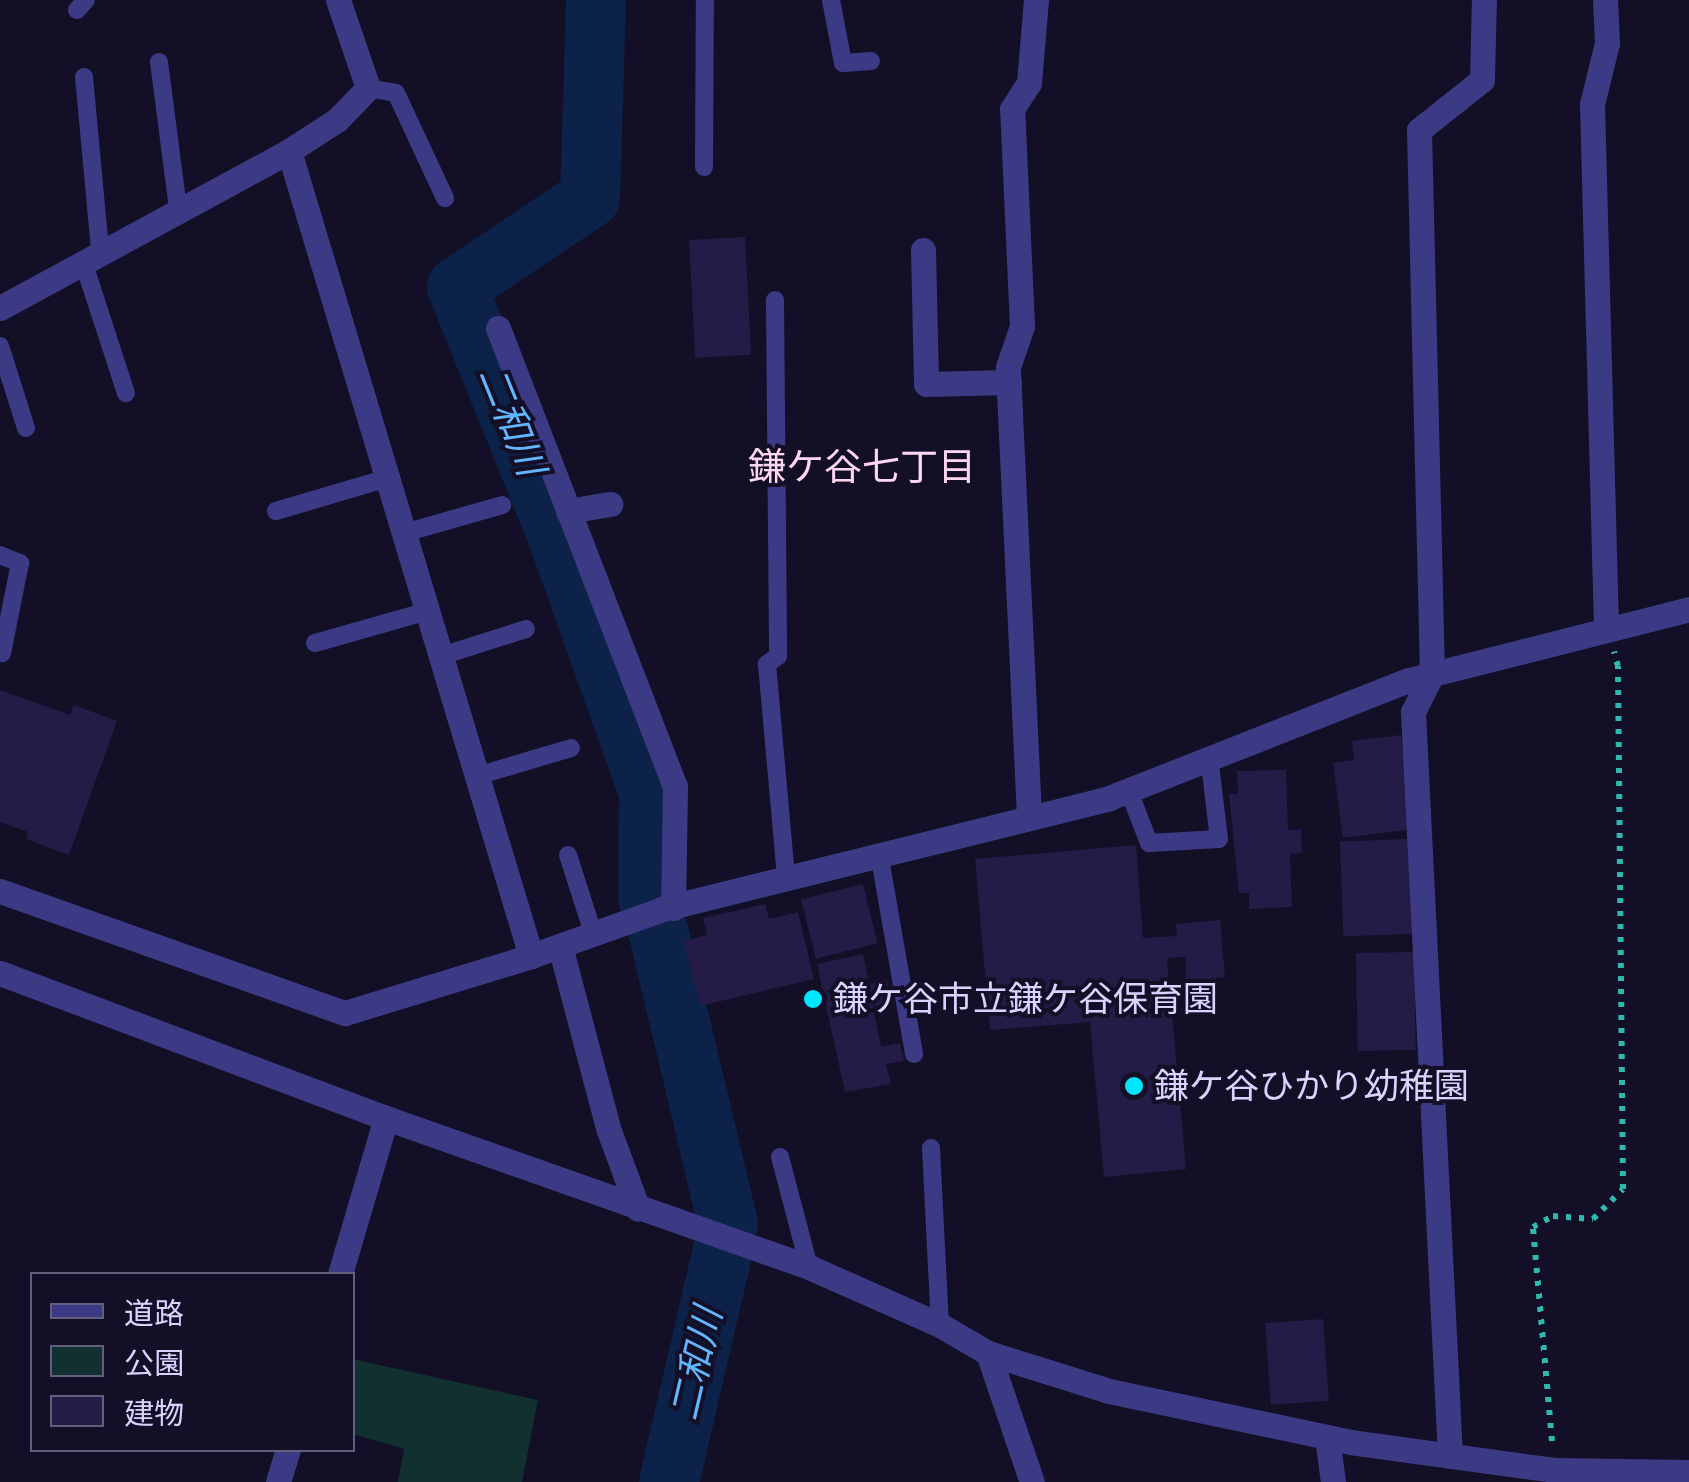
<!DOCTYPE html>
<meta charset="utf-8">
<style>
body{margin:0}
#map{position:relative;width:1689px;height:1482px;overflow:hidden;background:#130f26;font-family:Arial,"Noto Sans JP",sans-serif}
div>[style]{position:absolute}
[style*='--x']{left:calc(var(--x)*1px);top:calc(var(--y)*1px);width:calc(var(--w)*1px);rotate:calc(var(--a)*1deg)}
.green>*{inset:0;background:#12302f}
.river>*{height:60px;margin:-30px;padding:0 30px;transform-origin:30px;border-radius:30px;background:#0c2248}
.building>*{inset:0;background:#241b47;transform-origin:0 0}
.path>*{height:6px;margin-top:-3px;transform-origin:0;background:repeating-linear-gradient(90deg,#2fb8b0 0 5px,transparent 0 13px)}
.lane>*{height:18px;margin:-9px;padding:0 9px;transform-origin:9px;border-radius:9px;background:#3d3a85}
.street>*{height:25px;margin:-12.5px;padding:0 12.5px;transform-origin:12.5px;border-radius:12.5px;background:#3d3a85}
.dots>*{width:28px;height:28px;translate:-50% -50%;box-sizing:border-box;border:5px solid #130f26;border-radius:50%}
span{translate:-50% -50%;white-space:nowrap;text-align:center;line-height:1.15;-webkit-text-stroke:8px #130f26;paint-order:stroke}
.poi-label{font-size:35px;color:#d9d4ff}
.left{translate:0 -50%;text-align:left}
.water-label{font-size:38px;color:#62b6ff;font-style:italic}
.neighbourhood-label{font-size:38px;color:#ffd6f0}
.legend{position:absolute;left:30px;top:1272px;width:325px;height:180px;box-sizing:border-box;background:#130f26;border:2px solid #625e7d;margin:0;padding:12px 18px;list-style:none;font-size:30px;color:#d9d4ff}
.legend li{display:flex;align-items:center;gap:20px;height:50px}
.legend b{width:50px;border:2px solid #625e7d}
</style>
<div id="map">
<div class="green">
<i style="clip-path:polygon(352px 1359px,538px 1400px,522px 1482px,398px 1482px,404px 1449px,353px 1434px)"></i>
</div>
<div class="river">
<i style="--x:596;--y:0;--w:198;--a:91.7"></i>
<i style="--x:590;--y:198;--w:160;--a:146.2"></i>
<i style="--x:457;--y:287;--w:270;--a:68"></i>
<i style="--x:558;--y:537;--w:271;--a:70.4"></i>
<i style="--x:649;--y:792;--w:106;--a:90.5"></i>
<i style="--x:658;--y:930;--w:302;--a:76.6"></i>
<i style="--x:669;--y:1482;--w:242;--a:-76.9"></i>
</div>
<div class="building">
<i style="left:745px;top:237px;width:118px;height:56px;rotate:87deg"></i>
<i style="clip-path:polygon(0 690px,70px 715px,74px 705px,117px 721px,69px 855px,26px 839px,28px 832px,0 822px)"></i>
<i style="clip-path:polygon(1401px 735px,1413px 829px,1343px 838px,1333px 763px,1354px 760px,1352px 741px)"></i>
<i style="clip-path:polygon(1286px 770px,1288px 830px,1301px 829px,1302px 853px,1290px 854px,1292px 907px,1249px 909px,1249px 893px,1239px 893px,1229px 794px,1238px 794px,1237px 771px)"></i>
<i style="left:1409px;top:839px;width:95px;height:69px;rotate:88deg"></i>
<i style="clip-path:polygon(1136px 845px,1143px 938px,1177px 936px,1176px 924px,1220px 920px,1225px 977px,1186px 982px,1186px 957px,1167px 958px,1186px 1169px,1104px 1177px,1090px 1022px,990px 1030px,975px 859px)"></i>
<i style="left:863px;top:884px;width:61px;height:64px;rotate:76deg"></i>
<i style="clip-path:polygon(765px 904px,769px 919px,798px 912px,814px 979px,700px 1006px,684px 941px,707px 935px,703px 918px)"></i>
<i style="left:1414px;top:952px;width:98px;height:58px;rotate:89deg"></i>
<i style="clip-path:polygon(863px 954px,869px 984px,887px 980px,892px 1003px,873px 1006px,881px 1047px,900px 1043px,904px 1061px,886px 1064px,891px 1084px,845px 1092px,817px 964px)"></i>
<i style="left:1323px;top:1319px;width:82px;height:58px;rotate:86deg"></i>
</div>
<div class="path">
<i style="--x:1552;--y:1441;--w:215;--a:-95.1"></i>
<i style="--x:1533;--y:1227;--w:23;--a:-29"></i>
<i style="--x:1553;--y:1216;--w:40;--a:4.3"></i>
<i style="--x:1593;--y:1219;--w:42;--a:-45"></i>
<i style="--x:1623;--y:1189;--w:523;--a:-90.55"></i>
<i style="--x:1618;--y:666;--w:15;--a:-106"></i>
</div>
<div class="lane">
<i style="--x:831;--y:0;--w:64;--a:79.2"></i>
<i style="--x:843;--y:63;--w:28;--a:-4"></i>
<i style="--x:77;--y:10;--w:13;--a:-48"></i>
<i style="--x:159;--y:62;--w:148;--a:82.6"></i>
<i style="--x:84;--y:77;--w:174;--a:84.7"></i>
<i style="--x:368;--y:88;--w:28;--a:10"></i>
<i style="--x:396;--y:93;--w:116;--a:65"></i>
<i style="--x:704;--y:167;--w:167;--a:-89.7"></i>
<i style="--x:83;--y:261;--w:139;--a:72"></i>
<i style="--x:775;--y:300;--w:356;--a:89.5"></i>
<i style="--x:778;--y:656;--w:14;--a:144"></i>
<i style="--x:767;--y:664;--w:213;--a:84.9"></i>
<i style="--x:0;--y:346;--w:86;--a:72.4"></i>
<i style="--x:276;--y:511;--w:117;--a:-16.4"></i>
<i style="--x:404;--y:533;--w:102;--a:-15.9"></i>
<i style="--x:0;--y:555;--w:22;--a:22"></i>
<i style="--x:20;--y:563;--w:92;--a:101.3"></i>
<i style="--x:315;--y:643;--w:117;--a:-15.8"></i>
<i style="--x:441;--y:656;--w:89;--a:-17.6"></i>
<i style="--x:477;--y:776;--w:98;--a:-16.6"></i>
<i style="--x:1128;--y:789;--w:58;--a:68.7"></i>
<i style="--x:1149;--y:843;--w:70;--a:-3.3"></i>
<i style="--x:1219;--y:839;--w:84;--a:-96.9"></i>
<i style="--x:879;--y:853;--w:204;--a:80.1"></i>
<i style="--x:568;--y:855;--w:82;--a:72.2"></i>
<i style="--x:931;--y:1148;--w:177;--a:87.1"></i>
<i style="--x:780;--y:1157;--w:114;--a:75.2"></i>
</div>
<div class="street">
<i style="--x:1605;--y:0;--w:43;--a:87.3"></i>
<i style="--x:1607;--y:43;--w:63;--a:103.8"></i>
<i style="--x:1592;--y:104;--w:523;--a:88.47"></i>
<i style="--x:289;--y:151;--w:841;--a:73.27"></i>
<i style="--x:923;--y:250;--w:134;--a:88.7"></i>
<i style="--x:926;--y:384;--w:83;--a:-1.4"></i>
<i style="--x:0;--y:308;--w:329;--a:-28.5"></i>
<i style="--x:289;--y:151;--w:57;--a:-32.9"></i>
<i style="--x:337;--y:120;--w:45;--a:-45.9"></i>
<i style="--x:368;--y:88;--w:93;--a:-108.8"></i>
<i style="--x:498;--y:328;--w:491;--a:68.9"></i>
<i style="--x:675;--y:786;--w:122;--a:90.9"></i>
<i style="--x:568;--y:511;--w:43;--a:-9.5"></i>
<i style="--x:1029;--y:816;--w:449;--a:-92.7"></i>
<i style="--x:1008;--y:367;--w:43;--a:-71.1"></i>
<i style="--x:1022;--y:326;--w:217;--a:-92.6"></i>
<i style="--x:1012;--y:109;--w:31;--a:-57"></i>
<i style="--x:1029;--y:83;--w:83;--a:-85.2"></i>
<i style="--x:0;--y:891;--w:366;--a:19.5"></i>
<i style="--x:345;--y:1013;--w:195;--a:-17"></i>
<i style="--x:531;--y:956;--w:139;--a:-19.7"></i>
<i style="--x:662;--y:909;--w:461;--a:-13.9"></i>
<i style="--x:1109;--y:798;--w:322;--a:-21.5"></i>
<i style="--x:1409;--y:680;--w:289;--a:-14.2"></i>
<i style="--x:560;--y:946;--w:188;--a:75.2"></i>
<i style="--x:608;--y:1128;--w:86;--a:69.7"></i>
<i style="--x:0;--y:973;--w:412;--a:20.6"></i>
<i style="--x:386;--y:1118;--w:448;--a:19.4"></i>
<i style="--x:809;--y:1267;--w:143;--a:23.9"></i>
<i style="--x:940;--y:1325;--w:56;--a:30.3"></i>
<i style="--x:988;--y:1353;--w:127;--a:17.4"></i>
<i style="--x:1109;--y:1391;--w:246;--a:11.9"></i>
<i style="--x:1350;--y:1442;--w:206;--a:7.8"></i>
<i style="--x:1554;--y:1470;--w:135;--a:0.8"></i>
<i style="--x:340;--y:1274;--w:163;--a:-73.6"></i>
<i style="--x:988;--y:1353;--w:136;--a:71.2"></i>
<i style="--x:1327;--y:1437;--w:45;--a:82.4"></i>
<i style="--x:1450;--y:1456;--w:745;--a:-92.85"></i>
<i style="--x:1413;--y:712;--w:42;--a:-63.4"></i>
<i style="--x:1432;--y:674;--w:544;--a:-91.37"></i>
<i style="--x:1419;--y:130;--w:80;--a:-38.4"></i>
<i style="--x:1482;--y:80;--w:80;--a:-88.6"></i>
<i style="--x:278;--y:1482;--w:34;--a:-73"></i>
</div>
<div class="dots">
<i style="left:813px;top:999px;background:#00e5ff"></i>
<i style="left:1134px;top:1086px;background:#00e5ff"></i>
</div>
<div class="poi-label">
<span class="left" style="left:833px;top:999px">鎌ケ谷市立鎌ケ谷保育園</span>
<span class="left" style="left:1154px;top:1086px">鎌ケ谷ひかり幼稚園</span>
</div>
<div class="water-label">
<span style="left:511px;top:421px;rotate:68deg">二和川</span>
<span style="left:697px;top:1364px;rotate:-77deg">二和川</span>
</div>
<div class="neighbourhood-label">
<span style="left:862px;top:468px">鎌ケ谷七丁目</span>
</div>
<ul class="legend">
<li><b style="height:12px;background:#3d3a85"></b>道路</li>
<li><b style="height:28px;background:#12302f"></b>公園</li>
<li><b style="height:28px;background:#241b47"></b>建物</li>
</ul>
</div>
